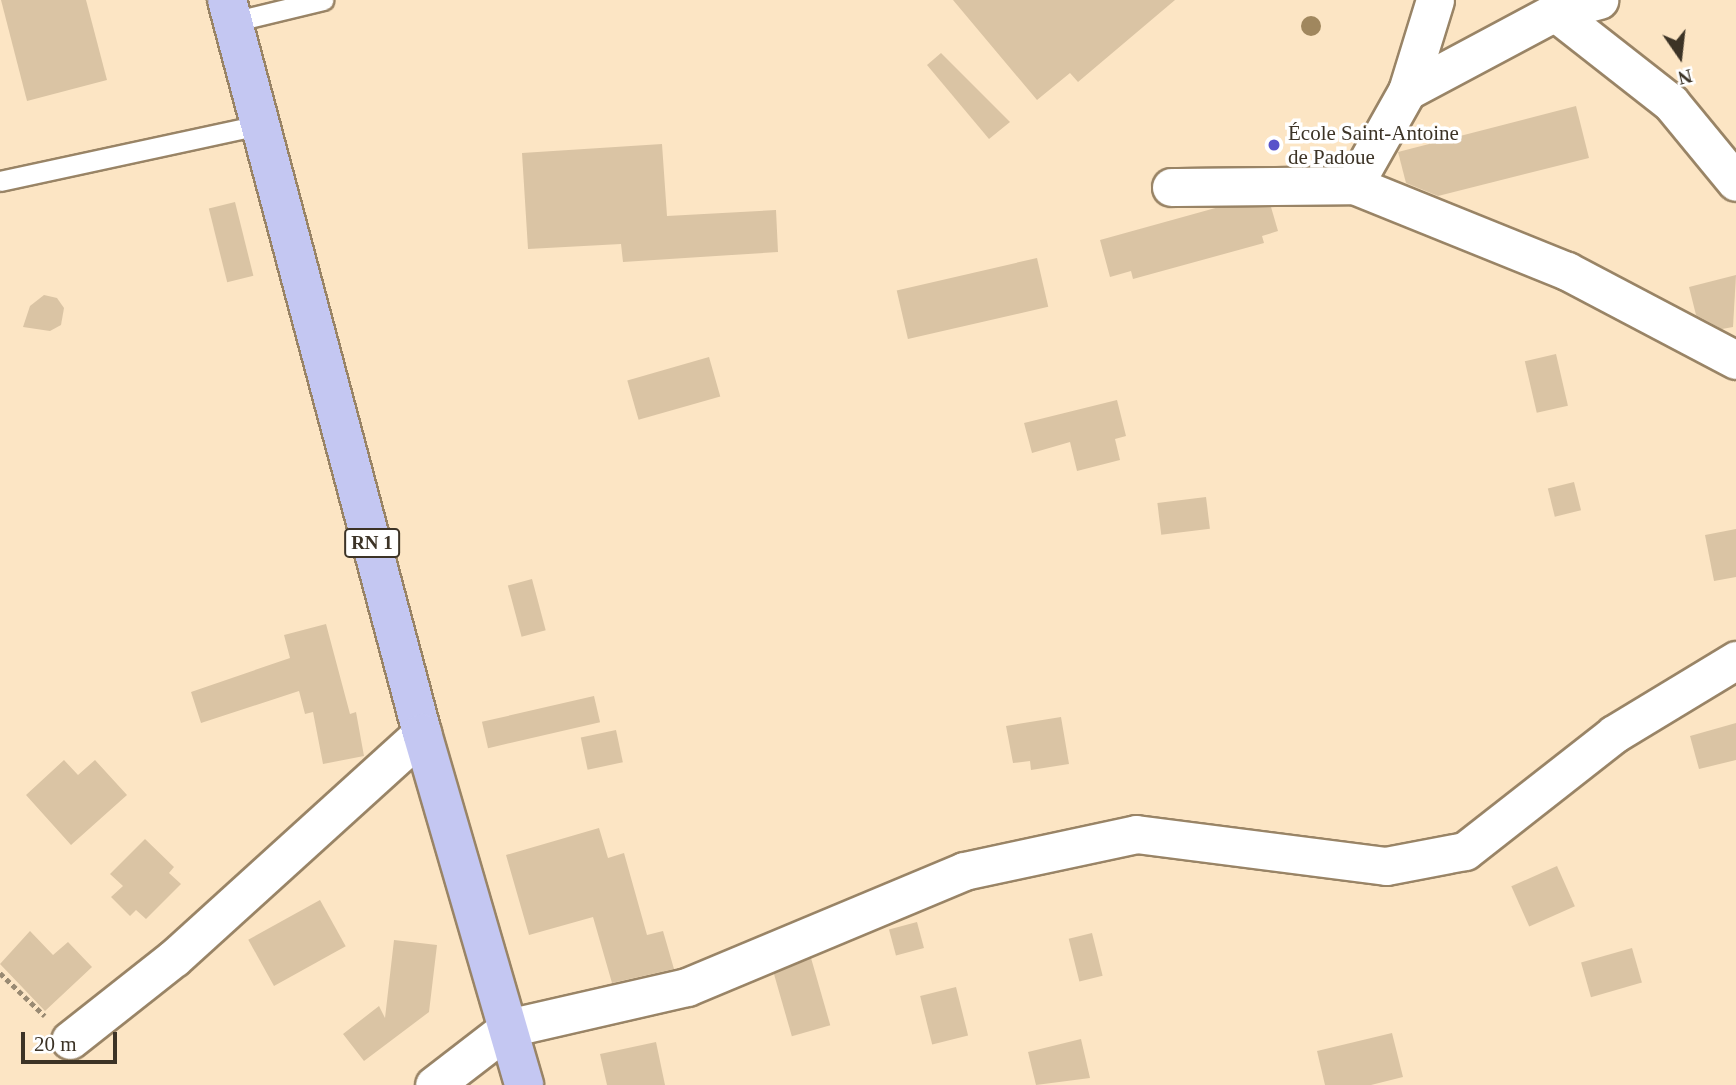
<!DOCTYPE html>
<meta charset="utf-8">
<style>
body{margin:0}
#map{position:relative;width:1736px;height:1085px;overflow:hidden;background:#fce5c4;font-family:Georgia,serif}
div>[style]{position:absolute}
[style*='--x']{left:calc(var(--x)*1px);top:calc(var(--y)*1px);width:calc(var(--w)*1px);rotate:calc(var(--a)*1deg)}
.building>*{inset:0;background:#dac4a4;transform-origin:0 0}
.path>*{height:4.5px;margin-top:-2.25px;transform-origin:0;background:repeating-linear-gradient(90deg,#998a73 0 5px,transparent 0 8.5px)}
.roads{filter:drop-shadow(2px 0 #998466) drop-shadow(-2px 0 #998466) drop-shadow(0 2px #998466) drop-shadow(0 -2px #998466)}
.lane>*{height:19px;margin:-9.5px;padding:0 9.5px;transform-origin:9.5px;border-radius:9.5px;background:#fff}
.street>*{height:37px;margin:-18.5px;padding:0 18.5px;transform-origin:18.5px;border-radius:18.5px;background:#fff}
.primary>*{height:38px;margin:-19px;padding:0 19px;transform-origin:19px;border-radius:19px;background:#c4c7f2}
.trees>*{width:20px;height:20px;margin:-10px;border-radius:50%;background:#a0875e}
.dots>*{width:19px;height:19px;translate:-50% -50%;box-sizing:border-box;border:4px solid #fff;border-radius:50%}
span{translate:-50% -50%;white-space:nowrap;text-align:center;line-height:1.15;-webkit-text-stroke:7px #fff;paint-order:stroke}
.shield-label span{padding:2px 5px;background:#fff;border:2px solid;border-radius:5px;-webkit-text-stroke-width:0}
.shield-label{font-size:19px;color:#3c3326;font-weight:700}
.poi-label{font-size:21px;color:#3c3326}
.left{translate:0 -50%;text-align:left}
.north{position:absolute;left:1645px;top:21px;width:70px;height:70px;-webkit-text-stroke:5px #fff;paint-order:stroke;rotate:166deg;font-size:19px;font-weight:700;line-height:28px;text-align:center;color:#3c3326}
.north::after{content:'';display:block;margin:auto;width:24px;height:32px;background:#3c3326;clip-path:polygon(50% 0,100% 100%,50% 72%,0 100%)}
.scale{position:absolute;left:21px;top:1032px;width:96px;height:32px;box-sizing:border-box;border:4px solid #3c3326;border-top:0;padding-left:9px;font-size:21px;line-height:24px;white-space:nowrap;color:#3c3326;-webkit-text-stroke:5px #fff;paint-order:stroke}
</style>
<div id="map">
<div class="building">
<i style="clip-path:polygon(1px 0,86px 0,107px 80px,27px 101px)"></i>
<i style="clip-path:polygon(953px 0,1175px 0,1078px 82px,1070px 73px,1037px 100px)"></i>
<i style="clip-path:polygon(941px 53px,1010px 122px,989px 139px,927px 65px)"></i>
<i style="clip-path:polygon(1576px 106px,1589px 158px,1438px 196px,1406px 183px,1398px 152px)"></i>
<i style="clip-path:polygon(662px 144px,667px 216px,776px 210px,778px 252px,623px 262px,621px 244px,528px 249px,522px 153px)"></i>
<i style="left:235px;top:202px;width:76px;height:27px;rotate:76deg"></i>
<i style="clip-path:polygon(1219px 207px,1271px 207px,1278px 231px,1262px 236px,1264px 243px,1133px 279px,1131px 271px,1110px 277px,1100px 240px)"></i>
<i style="left:1037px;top:258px;width:50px;height:144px;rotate:77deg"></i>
<i style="clip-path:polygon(1736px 275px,1733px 327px,1722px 329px,1696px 315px,1689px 287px)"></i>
<i style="clip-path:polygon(44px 295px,57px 298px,64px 308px,61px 325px,50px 331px,23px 327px,30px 306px)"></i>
<i style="left:1556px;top:354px;width:53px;height:32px;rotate:77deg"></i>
<i style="left:709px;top:357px;width:41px;height:85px;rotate:74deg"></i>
<i style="clip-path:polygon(1117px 400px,1126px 436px,1115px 439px,1120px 460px,1077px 471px,1070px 442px,1032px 453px,1024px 423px)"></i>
<i style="left:1574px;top:482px;width:29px;height:27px;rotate:76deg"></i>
<i style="left:1206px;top:497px;width:32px;height:49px;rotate:83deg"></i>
<i style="clip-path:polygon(1736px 529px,1736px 577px,1714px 581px,1705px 535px)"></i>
<i style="left:532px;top:579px;width:53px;height:25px;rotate:75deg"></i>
<i style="clip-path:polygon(326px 624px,350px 714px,356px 712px,364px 756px,323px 764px,313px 712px,305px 714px,299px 691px,201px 723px,191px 692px,290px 658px,284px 635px)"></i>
<i style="left:594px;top:696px;width:27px;height:115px;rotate:77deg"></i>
<i style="clip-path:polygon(1061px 717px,1069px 764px,1031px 770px,1030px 761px,1013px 763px,1006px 726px)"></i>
<i style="clip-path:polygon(1736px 723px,1736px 760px,1699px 769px,1690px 736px)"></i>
<i style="left:616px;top:730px;width:33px;height:36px;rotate:78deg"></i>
<i style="clip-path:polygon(64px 760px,78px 775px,95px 760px,127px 795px,71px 845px,26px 795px)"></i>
<i style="clip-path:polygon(599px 828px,608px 858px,624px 853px,647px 935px,663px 931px,674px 969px,612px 983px,593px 917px,529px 935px,506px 855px)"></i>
<i style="clip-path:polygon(145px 839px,174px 867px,169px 873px,181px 884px,146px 919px,136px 910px,130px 916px,111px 897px,123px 886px,110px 874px)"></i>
<i style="left:1557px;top:866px;width:44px;height:50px;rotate:66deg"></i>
<i style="left:320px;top:900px;width:53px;height:82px;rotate:61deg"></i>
<i style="left:917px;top:922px;width:27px;height:29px;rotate:75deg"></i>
<i style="clip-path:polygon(30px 931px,53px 955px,68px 942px,92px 967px,45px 1011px,0 964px)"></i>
<i style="left:1092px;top:933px;width:44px;height:24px;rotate:76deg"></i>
<i style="clip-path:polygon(394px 940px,437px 945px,429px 1012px,364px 1061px,343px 1034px,379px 1006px,385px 1018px)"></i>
<i style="left:1632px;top:948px;width:36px;height:53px;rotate:74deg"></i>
<i style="left:811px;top:958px;width:70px;height:40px;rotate:74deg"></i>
<i style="left:956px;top:987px;width:50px;height:37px;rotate:76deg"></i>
<i style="clip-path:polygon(1392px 1033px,1403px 1077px,1371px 1085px,1325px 1085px,1317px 1051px)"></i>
<i style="clip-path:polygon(1081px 1039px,1090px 1078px,1036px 1085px,1028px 1052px)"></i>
<i style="clip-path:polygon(656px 1042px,665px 1085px,607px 1085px,600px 1054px)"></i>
</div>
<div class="path">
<i style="--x:0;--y:973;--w:62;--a:43.7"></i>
</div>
<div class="roads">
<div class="lane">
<i style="--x:232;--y:22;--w:94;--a:-13.6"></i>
<i style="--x:0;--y:181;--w:264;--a:-12.2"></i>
</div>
<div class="street">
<i style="--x:1555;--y:12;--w:147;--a:38.1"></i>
<i style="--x:1671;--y:103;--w:102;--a:50.6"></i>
<i style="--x:1407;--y:91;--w:95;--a:-72.9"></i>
<i style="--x:1354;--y:185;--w:108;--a:-60.6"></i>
<i style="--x:1407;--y:91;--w:168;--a:-28.1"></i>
<i style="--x:1555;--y:12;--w:46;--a:-15.3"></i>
<i style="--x:1171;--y:187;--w:183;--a:-0.6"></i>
<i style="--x:1354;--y:185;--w:230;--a:22"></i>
<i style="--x:1567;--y:271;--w:191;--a:27.8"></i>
<i style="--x:70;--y:1040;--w:132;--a:-38.3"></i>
<i style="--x:174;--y:958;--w:335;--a:-42.2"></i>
<i style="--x:434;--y:1085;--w:93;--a:-37.6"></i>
<i style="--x:508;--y:1028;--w:184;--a:-12.9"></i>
<i style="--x:687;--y:987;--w:300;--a:-22.7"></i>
<i style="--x:964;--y:871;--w:176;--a:-12.1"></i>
<i style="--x:1136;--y:834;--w:252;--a:7.3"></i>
<i style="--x:1386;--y:866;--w:80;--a:-10.8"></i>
<i style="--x:1465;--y:851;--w:189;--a:-38.1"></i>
<i style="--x:1614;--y:734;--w:143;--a:-31.2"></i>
</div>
<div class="primary">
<i style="--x:227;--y:0;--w:758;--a:75.1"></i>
<i style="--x:422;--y:733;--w:366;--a:73.8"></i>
</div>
</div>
<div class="trees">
<i style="left:1311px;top:26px"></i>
</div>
<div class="dots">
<i style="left:1274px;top:145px;background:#5852ca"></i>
</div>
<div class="shield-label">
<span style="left:372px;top:543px">RN 1</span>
</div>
<div class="poi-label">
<span class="left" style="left:1288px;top:145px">École Saint-Antoine<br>de Padoue</span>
</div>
<div class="north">N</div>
<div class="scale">20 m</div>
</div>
